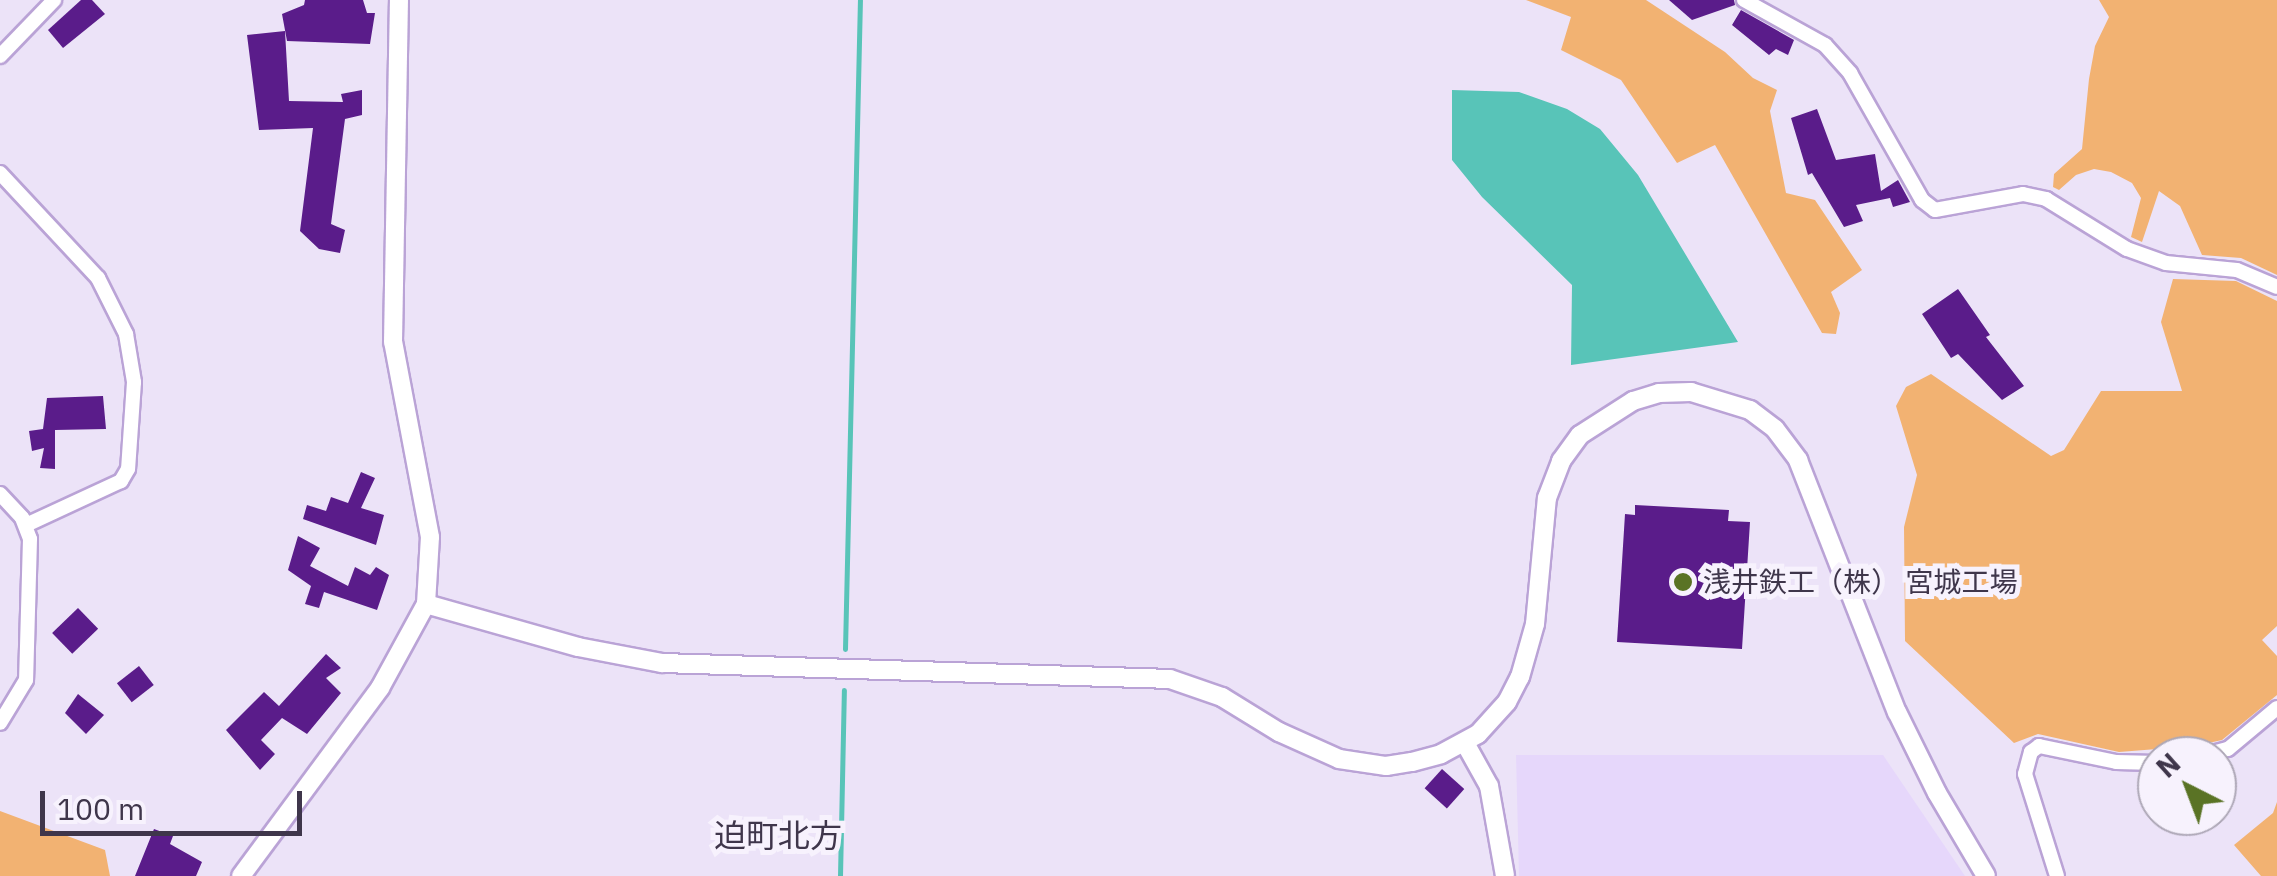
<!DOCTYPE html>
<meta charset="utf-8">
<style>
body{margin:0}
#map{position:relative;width:2277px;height:876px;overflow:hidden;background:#ece3f8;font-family:"IBM Plex Sans","Noto Sans JP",sans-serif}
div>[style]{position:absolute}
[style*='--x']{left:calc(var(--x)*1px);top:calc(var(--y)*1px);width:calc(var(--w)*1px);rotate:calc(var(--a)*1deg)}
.built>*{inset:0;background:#e6d7fb}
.green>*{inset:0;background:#f2b272}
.water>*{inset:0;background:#58c4b8}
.stream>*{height:5px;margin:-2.5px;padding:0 2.5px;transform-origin:2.5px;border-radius:2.5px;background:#58c4b8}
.building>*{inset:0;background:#5a1c8a;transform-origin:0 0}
.roads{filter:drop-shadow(2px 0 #baa3d6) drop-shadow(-2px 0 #baa3d6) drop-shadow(0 2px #baa3d6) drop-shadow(0 -2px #baa3d6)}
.minor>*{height:14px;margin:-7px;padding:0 7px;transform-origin:7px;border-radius:7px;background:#fff}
.tertiary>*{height:18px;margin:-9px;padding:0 9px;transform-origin:9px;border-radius:9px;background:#fff}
.dots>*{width:28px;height:28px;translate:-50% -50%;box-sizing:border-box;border:5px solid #f7f2fd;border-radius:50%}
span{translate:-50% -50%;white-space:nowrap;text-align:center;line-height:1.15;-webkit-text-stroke:10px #f7f2fd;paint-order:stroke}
.poi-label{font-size:28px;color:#3f364b}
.left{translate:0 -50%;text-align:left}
.quarter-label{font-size:32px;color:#3f364b}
.north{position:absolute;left:2137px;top:736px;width:100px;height:100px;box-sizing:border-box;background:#f7f2fd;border:2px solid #ada7b6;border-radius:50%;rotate:318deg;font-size:28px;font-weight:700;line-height:40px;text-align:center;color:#3f364b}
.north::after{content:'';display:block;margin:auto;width:35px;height:45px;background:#5a7325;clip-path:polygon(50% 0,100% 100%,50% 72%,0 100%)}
.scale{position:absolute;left:40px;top:791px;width:262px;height:45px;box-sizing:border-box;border:5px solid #3f364b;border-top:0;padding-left:12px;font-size:30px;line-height:35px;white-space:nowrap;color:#3f364b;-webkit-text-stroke:8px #f7f2fd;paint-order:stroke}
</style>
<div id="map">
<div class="built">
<i style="clip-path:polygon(1516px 755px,1883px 755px,1965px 876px,1519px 876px)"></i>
</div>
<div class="green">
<i style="clip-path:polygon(1526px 0,1646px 0,1725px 52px,1753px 78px,1777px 90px,1770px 111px,1786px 193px,1815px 200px,1862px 270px,1831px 292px,1840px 313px,1836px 334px,1822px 333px,1715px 145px,1677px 163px,1621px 80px,1561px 50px,1571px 17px)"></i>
<i style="clip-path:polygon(2099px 0,2277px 0,2277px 275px,2241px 258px,2202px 255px,2180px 206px,2159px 191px,2142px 242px,2131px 237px,2141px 198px,2132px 183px,2111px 172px,2094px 169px,2076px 175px,2059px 190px,2053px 187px,2054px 174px,2082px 149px,2089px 79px,2095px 46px,2109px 17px)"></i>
<i style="clip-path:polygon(2173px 279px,2236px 281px,2277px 301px,2277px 626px,2262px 640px,2277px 656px,2277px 695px,2222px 740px,2195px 746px,2119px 752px,2038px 734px,2014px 743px,1905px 641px,1904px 527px,1917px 475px,1896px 406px,1906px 387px,1931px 374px,2051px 456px,2064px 450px,2101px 391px,2182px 391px,2161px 322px)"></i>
<i style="clip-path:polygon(2277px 802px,2277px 876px,2261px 876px,2234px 845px,2273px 813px)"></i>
<i style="clip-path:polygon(0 811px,105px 850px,110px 876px,0 876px)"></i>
</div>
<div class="water">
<i style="clip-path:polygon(1452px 90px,1519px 92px,1567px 109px,1600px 129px,1638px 175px,1738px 342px,1571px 365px,1572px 285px,1482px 197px,1452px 160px)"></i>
</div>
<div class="stream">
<i style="--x:845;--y:649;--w:649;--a:-88.68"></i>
<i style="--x:840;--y:876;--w:186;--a:-88.8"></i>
</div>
<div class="building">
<i style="clip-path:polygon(81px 0,92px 0,105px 14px,63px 48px,48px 30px)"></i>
<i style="clip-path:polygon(305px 0,363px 0,367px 13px,375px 13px,370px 44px,287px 41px,282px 14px,304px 5px)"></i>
<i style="clip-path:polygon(1669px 0,1734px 0,1735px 5px,1692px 20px)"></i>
<i style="clip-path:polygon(1741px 10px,1794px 40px,1788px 55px,1776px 49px,1769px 55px,1732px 25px)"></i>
<i style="clip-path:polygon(285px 31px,289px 101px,343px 102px,341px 94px,362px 90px,362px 115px,345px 119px,331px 224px,345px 230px,340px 253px,319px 249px,300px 231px,313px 128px,259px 130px,247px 35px)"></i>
<i style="clip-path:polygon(1817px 109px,1836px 160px,1875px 154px,1881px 191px,1898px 180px,1910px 202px,1893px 207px,1890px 198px,1856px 205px,1863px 221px,1844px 227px,1812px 173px,1808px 175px,1791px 118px)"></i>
<i style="clip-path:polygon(1958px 289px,1990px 335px,1986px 337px,2024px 386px,2002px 400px,1958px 354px,1951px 358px,1922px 314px)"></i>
<i style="clip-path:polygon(103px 396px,106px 429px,55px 430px,55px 469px,40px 468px,44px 448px,32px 451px,29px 431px,43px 429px,47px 398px)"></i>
<i style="clip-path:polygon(361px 472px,375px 478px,361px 508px,384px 515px,376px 545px,303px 519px,307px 505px,326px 511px,331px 497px,348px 503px)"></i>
<i style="clip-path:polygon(1635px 505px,1729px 510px,1728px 521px,1750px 522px,1742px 649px,1617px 642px,1625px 514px,1635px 515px)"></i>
<i style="clip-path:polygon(298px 536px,320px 548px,310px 566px,348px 586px,355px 567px,370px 575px,376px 567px,389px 575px,377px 610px,324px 592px,319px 608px,305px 604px,311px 586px,288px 570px)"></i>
<i style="left:78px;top:608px;width:29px;height:36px;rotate:46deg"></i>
<i style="clip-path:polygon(326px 654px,341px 668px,326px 678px,341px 693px,307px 734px,282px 718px,261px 740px,275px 754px,260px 770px,226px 730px,264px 692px,279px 706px)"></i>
<i style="left:139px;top:666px;width:24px;height:28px;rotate:52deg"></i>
<i style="clip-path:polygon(78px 694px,104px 715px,86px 734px,65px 713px)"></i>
<i style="left:1442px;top:769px;width:30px;height:26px;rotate:42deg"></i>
<i style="clip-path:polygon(154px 829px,173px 836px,170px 844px,202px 862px,196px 876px,135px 876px)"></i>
</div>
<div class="roads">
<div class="minor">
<i style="--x:1744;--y:0;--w:93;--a:29.1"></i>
<i style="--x:1825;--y:45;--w:38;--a:48"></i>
<i style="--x:1850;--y:73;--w:146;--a:60.4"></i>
<i style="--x:1922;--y:200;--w:16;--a:38"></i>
<i style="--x:1935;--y:210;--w:89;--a:-10.3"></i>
<i style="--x:2023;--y:194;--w:24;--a:12"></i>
<i style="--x:2046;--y:199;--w:95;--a:31.7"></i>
<i style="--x:2127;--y:249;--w:41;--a:19.7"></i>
<i style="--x:2166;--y:263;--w:71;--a:5.6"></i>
<i style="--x:2237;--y:270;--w:43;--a:23"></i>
<i style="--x:0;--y:56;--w:78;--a:-46"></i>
<i style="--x:0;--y:173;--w:144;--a:47"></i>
<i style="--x:98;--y:278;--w:63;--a:63.4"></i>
<i style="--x:126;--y:334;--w:49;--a:80.5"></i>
<i style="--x:134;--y:382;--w:87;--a:93.9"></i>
<i style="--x:128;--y:469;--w:14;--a:120"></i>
<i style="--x:121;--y:481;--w:105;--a:155.1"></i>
<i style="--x:0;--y:494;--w:33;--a:47"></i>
<i style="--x:22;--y:518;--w:22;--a:69"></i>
<i style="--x:30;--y:539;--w:141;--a:91.6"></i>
<i style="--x:26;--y:680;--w:50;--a:121.2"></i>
<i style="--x:2201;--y:756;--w:28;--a:-15"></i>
<i style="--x:2228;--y:749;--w:64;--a:-39.9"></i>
<i style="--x:2057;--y:876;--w:107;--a:-107.4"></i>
<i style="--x:2025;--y:774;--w:23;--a:-75"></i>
<i style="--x:2031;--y:752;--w:10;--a:-37"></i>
<i style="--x:2039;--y:746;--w:79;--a:11.7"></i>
<i style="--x:2116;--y:762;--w:41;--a:1.4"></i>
</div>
<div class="tertiary">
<i style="--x:426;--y:604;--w:158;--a:15.8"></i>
<i style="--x:578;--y:647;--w:86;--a:10.8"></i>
<i style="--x:662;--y:663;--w:508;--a:1.8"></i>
<i style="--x:1170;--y:679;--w:55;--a:19.1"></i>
<i style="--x:1222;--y:697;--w:67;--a:31.6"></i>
<i style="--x:1279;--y:732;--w:66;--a:24.2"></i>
<i style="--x:1339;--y:759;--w:48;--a:8.5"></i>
<i style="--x:1386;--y:766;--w:26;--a:-9"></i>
<i style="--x:1412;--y:762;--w:30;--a:-15"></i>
<i style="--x:1441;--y:754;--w:42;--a:-28.4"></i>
<i style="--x:1478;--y:734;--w:43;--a:-47.8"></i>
<i style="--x:1507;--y:702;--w:28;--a:-63"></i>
<i style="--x:1520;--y:677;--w:55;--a:-74.2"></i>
<i style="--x:1535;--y:624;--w:127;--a:-84.6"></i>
<i style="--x:1547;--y:498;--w:40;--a:-69"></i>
<i style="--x:1561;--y:461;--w:32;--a:-54"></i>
<i style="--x:1580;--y:435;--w:63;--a:-32.7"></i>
<i style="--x:1633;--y:401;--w:27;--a:-17"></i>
<i style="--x:1659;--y:393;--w:32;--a:-2"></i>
<i style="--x:1691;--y:392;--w:62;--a:17"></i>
<i style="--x:1750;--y:410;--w:31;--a:37"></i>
<i style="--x:1775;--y:429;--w:39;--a:53"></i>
<i style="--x:1798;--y:460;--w:271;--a:68.6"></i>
<i style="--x:1897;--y:712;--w:90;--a:63.7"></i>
<i style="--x:1937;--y:793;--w:96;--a:59.4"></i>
<i style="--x:1465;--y:743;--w:49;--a:60.8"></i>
<i style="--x:1489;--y:786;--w:91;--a:79.9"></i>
<i style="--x:241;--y:876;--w:234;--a:-53.5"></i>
<i style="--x:380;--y:688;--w:96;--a:-61.3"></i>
<i style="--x:426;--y:604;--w:67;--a:-86.6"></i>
<i style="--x:430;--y:537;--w:198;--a:-100.7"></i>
<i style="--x:393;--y:342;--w:342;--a:-89"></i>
</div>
</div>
<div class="dots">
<i style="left:1683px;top:582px;background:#5a7325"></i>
</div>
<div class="poi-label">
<span class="left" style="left:1703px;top:582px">浅井鉄工（株） 宮城工場</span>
</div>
<div class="quarter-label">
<span style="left:778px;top:835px">迫町北方</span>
</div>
<div class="north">N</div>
<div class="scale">100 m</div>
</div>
